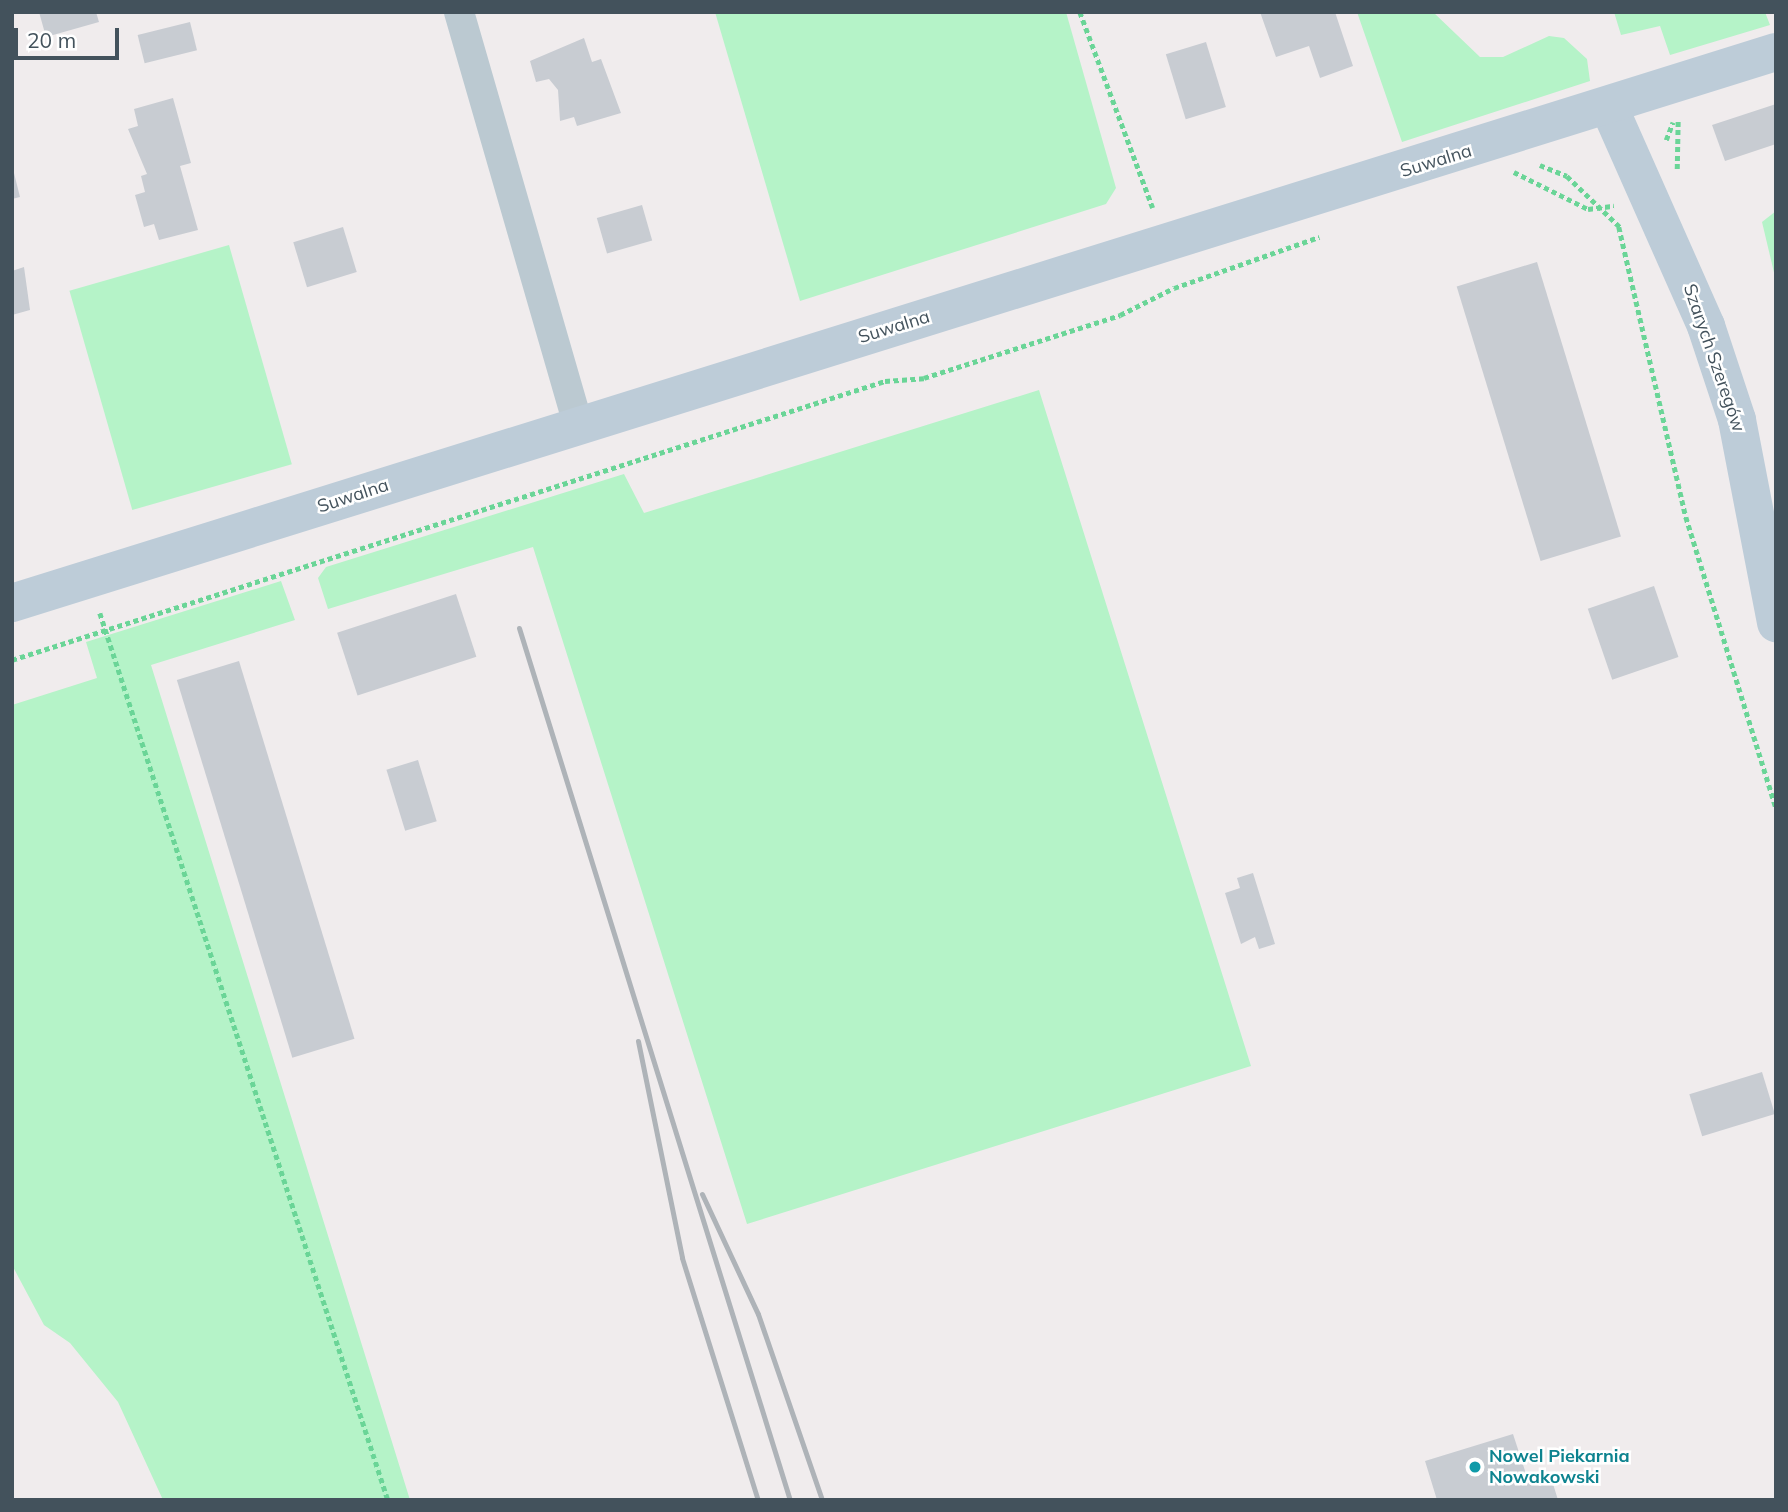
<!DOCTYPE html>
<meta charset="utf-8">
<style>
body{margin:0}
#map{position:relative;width:1788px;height:1512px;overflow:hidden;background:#f0eced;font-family:Mulish,sans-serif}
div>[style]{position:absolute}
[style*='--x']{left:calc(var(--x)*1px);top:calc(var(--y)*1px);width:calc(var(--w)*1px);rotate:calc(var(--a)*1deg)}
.green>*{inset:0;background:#b5f3c8;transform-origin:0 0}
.building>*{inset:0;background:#c8ccd2;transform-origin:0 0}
.path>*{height:4.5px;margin-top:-2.25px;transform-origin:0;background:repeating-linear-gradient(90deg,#6ad597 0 5px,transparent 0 8.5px)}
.street>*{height:30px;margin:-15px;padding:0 15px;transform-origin:15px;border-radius:15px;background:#bbc9d1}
.secondary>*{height:38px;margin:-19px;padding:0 19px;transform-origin:19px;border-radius:19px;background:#bdccd8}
.rail>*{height:5px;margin:-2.5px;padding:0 2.5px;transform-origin:2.5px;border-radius:2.5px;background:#aeb3b8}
.dots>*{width:19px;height:19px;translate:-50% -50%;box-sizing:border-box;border:4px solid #fff;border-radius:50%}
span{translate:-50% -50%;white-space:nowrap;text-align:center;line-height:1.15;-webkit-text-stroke:5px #fff;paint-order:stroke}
.street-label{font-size:18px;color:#43525c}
.culture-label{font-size:18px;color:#0d838f;font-weight:700}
.left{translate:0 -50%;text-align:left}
.frame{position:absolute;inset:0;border:14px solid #43525c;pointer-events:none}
.scale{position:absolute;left:14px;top:28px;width:105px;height:32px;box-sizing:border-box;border:4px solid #43525c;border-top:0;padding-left:9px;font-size:21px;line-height:24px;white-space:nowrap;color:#43525c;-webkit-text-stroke:5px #fff;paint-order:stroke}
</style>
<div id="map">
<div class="green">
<i style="clip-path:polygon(715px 12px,1066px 12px,1116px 188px,1106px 204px,800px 301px)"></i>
<i style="clip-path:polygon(1357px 12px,1433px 12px,1480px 57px,1503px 57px,1549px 36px,1564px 38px,1587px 59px,1590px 81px,1402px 142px)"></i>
<i style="clip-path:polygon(1614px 12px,1765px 12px,1770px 25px,1670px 55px,1660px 26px,1621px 35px)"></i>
<i style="clip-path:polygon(1776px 211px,1776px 281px,1762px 222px)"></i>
<i style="left:229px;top:245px;width:228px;height:166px;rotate:74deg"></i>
<i style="clip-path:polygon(1039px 390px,1251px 1066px,747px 1224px,533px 547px,328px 609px,318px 578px,326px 567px,624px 474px,644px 513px)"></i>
<i style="clip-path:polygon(281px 581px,295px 620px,151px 665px,410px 1500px,163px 1500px,118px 1402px,70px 1343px,44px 1325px,12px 1265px,12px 705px,97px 678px,86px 642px)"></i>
</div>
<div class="building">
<i style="clip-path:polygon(39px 12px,96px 12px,99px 22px,46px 37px)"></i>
<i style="clip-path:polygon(1260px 12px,1335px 12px,1353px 66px,1320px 78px,1309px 46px,1276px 57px)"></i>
<i style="left:190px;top:22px;width:29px;height:54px;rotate:76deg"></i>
<i style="clip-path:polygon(584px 38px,592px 62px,601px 59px,621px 113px,577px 126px,574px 117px,560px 121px,558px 90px,549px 79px,536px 82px,530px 61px)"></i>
<i style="left:1206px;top:42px;width:68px;height:42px;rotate:73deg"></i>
<i style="clip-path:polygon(173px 98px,191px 163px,180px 166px,198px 230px,159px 240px,154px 224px,144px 227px,135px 195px,145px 192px,141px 176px,147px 174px,128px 129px,138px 126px,134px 109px)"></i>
<i style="clip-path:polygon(1776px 104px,1776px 144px,1725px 161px,1712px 125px)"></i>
<i style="clip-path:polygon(12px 165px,20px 197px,12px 199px)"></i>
<i style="left:642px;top:205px;width:37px;height:47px;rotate:74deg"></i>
<i style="left:343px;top:227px;width:47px;height:52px;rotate:73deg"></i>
<i style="left:1537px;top:262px;width:287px;height:84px;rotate:73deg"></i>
<i style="clip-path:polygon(24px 267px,30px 310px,12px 315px,12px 271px)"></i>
<i style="left:1654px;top:586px;width:75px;height:70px;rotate:71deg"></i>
<i style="left:456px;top:594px;width:66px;height:125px;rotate:72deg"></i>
<i style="left:239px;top:661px;width:395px;height:65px;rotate:73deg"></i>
<i style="left:418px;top:760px;width:64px;height:33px;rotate:73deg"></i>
<i style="clip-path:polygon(1253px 873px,1275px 944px,1259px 949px,1255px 937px,1241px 944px,1225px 893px,1240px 888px,1237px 878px)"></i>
<i style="left:1762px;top:1072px;width:44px;height:76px;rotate:73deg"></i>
<i style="clip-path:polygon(1513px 1434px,1528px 1480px,1550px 1474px,1558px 1500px,1437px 1500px,1425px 1461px)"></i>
</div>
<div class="path">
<i style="--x:1080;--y:12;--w:209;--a:69.6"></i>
<i style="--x:1666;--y:140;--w:19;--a:-69"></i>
<i style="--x:1540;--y:165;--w:29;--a:22"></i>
<i style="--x:1567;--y:176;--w:74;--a:43.9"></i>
<i style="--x:1677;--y:169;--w:50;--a:-88.9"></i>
<i style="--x:1514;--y:172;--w:83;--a:26.6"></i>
<i style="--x:1588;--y:209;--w:26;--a:-7"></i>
<i style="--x:1619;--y:227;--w:298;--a:77"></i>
<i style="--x:1686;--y:517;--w:304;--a:72.8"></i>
<i style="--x:100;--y:613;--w:933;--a:72.01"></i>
<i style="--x:12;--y:660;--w:916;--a:-17.72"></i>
<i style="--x:885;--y:381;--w:39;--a:-4"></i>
<i style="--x:924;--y:378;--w:206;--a:-17.8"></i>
<i style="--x:1120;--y:315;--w:60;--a:-26.6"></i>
<i style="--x:1174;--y:288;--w:154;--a:-19.4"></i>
</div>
<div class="street">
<i style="--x:459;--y:12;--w:428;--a:73.9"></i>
</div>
<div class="secondary">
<i style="--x:1609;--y:107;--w:240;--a:66.1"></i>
<i style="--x:1706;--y:326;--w:99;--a:71.7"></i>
<i style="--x:1737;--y:420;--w:207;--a:79.1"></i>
<i style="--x:12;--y:603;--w:1848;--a:-17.35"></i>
</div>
<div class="rail">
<i style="--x:519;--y:628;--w:913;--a:72.74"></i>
<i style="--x:638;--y:1041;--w:221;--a:78.5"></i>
<i style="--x:682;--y:1258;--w:254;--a:72.6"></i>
<i style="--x:702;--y:1194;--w:132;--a:65"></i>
<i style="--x:758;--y:1314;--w:197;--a:71"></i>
</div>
<div class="dots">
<i style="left:1475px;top:1467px;background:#0f9aa8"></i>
</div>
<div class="street-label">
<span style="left:1436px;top:161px;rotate:-17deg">Suwalna</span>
<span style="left:894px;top:327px;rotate:-17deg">Suwalna</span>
<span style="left:1714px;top:358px;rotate:71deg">Szarych Szeregów</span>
<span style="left:353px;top:496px;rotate:-18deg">Suwalna</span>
</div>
<div class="culture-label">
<span class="left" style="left:1489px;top:1467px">Nowel Piekarnia<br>Nowakowski</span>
</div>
<div class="frame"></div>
<div class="scale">20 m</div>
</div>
